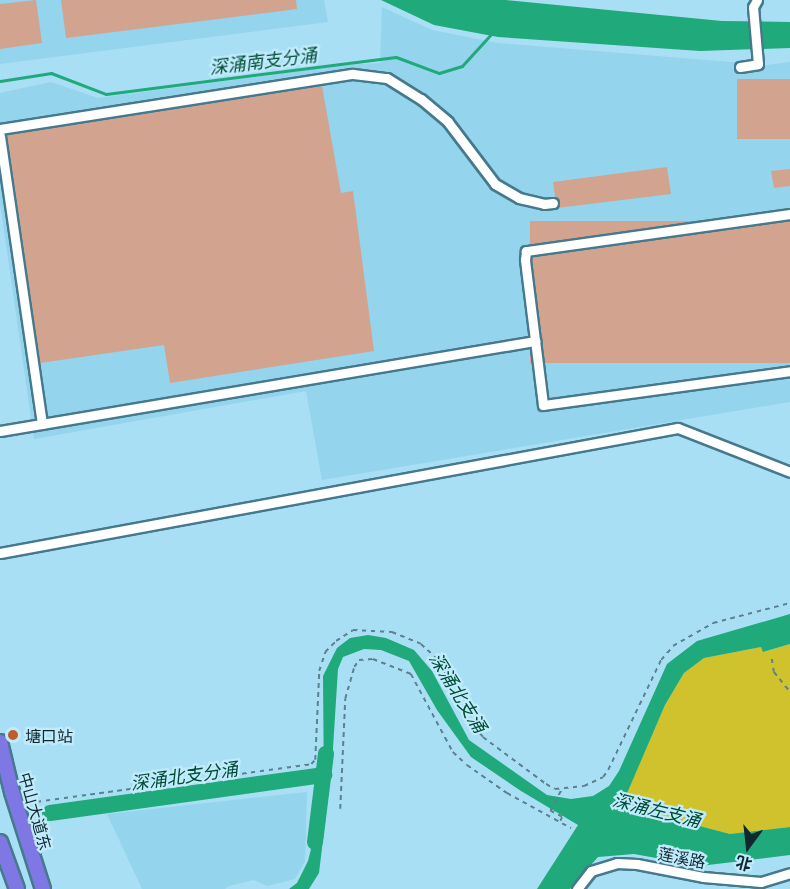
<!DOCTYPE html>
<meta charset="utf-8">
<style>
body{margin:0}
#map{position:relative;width:790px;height:889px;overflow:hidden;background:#a9dff4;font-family:Georgia,"Noto Sans SC",serif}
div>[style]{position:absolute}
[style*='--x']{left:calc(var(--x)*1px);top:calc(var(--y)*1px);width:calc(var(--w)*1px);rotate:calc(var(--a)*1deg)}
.built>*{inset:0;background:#94d4ec}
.green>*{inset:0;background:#cfc22d}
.water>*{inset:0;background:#20a97a}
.stream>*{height:3px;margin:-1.5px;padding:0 1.5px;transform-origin:1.5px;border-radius:1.5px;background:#20a97a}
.river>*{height:16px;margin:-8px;padding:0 8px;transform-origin:8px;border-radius:8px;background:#20a97a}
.building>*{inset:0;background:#d2a38f;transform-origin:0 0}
.path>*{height:1.5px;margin-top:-0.75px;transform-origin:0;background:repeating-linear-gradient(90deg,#5b818f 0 4.5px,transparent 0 9px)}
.roads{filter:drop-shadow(2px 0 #45798c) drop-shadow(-2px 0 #45798c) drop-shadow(0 2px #45798c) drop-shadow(0 -2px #45798c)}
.minor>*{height:9px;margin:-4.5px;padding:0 4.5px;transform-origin:4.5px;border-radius:4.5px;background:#fff}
.highway>*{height:14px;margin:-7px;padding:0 7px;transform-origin:7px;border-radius:7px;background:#7f78e4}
.dots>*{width:16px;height:16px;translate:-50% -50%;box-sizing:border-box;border:3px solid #c0ebfc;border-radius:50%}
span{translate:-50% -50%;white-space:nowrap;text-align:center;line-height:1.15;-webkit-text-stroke:4.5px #c0ebfc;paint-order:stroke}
.poi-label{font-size:16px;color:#11272f}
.left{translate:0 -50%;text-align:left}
.street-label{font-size:16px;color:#11272f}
.water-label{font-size:18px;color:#014b34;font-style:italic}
.north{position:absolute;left:718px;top:817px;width:60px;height:60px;-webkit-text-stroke:4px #c0ebfc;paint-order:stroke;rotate:195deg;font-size:16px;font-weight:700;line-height:24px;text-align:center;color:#11272f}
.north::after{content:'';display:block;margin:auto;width:21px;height:27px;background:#11272f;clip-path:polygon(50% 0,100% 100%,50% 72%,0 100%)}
</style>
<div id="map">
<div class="built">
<i style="clip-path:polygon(0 0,324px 0,328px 22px,0 64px)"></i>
<i style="clip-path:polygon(382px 7px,432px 30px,498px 43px,767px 65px,790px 62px,790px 402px,322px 480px,306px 391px,34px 439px,0 203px,0 93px,51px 82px,98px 98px,345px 65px,380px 63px)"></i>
<i style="clip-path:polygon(307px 792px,305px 861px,295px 879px,267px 886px,254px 880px,229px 886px,225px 889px,142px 889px,107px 814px)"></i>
</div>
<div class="green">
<i style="clip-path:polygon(790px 644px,790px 827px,730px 834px,626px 807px,625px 798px,631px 783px,665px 705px,684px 673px,704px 658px,761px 647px,764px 652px)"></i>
</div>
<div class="water">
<i style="clip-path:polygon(381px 0,506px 0,722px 21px,790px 22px,790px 48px,700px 51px,498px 37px,434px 25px)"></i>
<i style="clip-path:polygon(790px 614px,790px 644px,763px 652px,761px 647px,704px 658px,684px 673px,665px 705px,625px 798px,627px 807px,730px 834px,790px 827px,790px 855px,700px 866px,634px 854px,598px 857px,570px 889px,537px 889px,578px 825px,521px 791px,471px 757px,437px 710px,409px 661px,381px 650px,364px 649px,343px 657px,338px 669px,332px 764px,319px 873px,309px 889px,289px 889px,297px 883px,308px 861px,324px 797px,323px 676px,337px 648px,350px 638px,368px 635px,386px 638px,414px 650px,432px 671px,469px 740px,547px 795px,571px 799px,593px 796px,609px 786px,619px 771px,667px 664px,697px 641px)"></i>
</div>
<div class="stream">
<i style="--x:0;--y:81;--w:52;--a:-8.9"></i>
<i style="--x:51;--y:73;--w:59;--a:20.9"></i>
<i style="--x:106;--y:94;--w:292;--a:-7.3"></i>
<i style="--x:396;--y:57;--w:46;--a:20.4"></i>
<i style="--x:439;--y:73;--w:24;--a:-17"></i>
<i style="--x:462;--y:66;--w:45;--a:-47.7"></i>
</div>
<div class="river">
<i style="--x:50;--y:813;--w:277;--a:-7.9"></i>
<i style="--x:315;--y:842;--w:89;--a:-82.9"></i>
</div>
<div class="building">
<i style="clip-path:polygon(36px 0,42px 43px,0 49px,0 4px)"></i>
<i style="clip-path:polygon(61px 0,296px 0,297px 9px,66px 38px)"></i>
<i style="left:790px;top:79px;width:60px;height:53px;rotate:90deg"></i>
<i style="clip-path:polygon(322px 86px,341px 193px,353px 191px,374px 351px,170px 383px,164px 345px,40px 363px,7px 135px)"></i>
<i style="clip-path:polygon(667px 167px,671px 194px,557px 208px,560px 202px,555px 197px,553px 182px)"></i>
<i style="clip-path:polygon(790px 169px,790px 186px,774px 188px,771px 171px)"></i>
<i style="left:790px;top:221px;width:142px;height:260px;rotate:90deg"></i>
</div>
<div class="path">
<i style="--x:772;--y:659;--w:13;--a:81"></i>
<i style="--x:774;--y:672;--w:26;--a:51"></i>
<i style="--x:28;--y:803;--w:286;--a:-7.8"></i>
<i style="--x:311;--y:764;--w:6;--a:-45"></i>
<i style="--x:315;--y:760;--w:89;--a:-87.4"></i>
<i style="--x:319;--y:671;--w:20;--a:-72"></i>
<i style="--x:325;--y:652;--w:16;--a:-45"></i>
<i style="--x:336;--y:641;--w:20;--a:-33"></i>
<i style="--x:353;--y:630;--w:39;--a:3"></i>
<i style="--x:392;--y:632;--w:31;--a:22"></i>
<i style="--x:421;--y:644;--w:25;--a:42"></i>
<i style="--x:440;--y:661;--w:57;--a:66.1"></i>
<i style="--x:463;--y:713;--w:31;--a:50"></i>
<i style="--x:483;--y:737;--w:79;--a:36.7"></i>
<i style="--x:546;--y:784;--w:10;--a:29"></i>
<i style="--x:555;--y:789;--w:29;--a:-6"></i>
<i style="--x:584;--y:786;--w:21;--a:-25"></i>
<i style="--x:603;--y:777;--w:9;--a:-54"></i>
<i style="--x:608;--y:770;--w:122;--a:-64.3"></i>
<i style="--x:661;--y:660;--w:18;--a:-49"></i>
<i style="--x:673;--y:646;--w:46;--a:-29.9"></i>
<i style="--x:713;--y:623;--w:80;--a:-14.6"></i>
<i style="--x:340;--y:809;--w:110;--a:-87.4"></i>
<i style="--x:345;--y:699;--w:33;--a:-74"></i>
<i style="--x:354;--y:667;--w:9;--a:-54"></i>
<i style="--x:359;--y:660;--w:14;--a:-4"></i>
<i style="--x:373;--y:659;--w:41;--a:21.5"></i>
<i style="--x:411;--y:674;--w:89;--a:61.7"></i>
<i style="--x:453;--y:752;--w:19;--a:43"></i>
<i style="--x:467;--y:765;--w:49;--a:35"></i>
<i style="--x:507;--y:793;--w:73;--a:28.7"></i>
<i style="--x:560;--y:821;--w:4;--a:-63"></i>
<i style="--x:562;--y:817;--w:13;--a:-153"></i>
<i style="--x:550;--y:811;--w:24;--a:-62"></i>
</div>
<div class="roads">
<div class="minor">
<i style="--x:740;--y:67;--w:18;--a:-9"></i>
<i style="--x:758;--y:64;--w:57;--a:-95"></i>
<i style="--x:753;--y:7;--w:8;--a:-60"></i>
<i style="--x:0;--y:129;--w:357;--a:-8.9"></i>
<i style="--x:353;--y:74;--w:34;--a:7"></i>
<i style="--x:387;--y:78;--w:40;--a:32"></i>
<i style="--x:421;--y:99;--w:35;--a:40"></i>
<i style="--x:448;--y:122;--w:78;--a:52.8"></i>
<i style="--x:495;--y:184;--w:28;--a:30"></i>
<i style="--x:519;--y:198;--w:26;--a:13"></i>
<i style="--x:544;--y:204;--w:9;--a:-6"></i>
<i style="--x:0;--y:136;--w:291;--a:81.7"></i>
<i style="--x:790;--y:214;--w:267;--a:172"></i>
<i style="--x:526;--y:251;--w:9;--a:96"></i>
<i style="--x:525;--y:260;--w:146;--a:82.9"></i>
<i style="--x:543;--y:405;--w:249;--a:-7.8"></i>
<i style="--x:0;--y:431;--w:543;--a:-9.55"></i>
<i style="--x:0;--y:553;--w:689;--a:-10.45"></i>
<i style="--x:678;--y:428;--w:120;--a:21.4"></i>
<i style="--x:577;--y:889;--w:23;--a:-52"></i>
<i style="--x:591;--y:871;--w:27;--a:-17"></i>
<i style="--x:617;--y:863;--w:20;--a:3"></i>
<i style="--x:637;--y:864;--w:67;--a:11.1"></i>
<i style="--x:703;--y:877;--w:58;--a:4.9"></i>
<i style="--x:761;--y:882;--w:30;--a:-17"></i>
</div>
<div class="highway">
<i style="--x:0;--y:742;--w:51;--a:76.5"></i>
<i style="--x:12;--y:792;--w:102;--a:72.3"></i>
<i style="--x:0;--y:842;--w:50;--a:70.1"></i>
</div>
</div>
<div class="dots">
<i style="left:13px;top:735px;background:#c05b2a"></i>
</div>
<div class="poi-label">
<span class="left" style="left:25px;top:735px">塘口站</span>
</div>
<div class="street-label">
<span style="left:36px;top:811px;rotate:74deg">中山大道东</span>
<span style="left:682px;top:857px;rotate:11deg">莲溪路</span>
</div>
<div class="water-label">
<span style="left:263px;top:60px;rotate:-7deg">深涌南支分涌</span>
<span style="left:459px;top:692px;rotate:58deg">深涌北支涌</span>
<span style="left:184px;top:775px;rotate:-8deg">深涌北支分涌</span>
<span style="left:657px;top:809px;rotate:14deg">深涌左支涌</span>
</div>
<div class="north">北</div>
</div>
